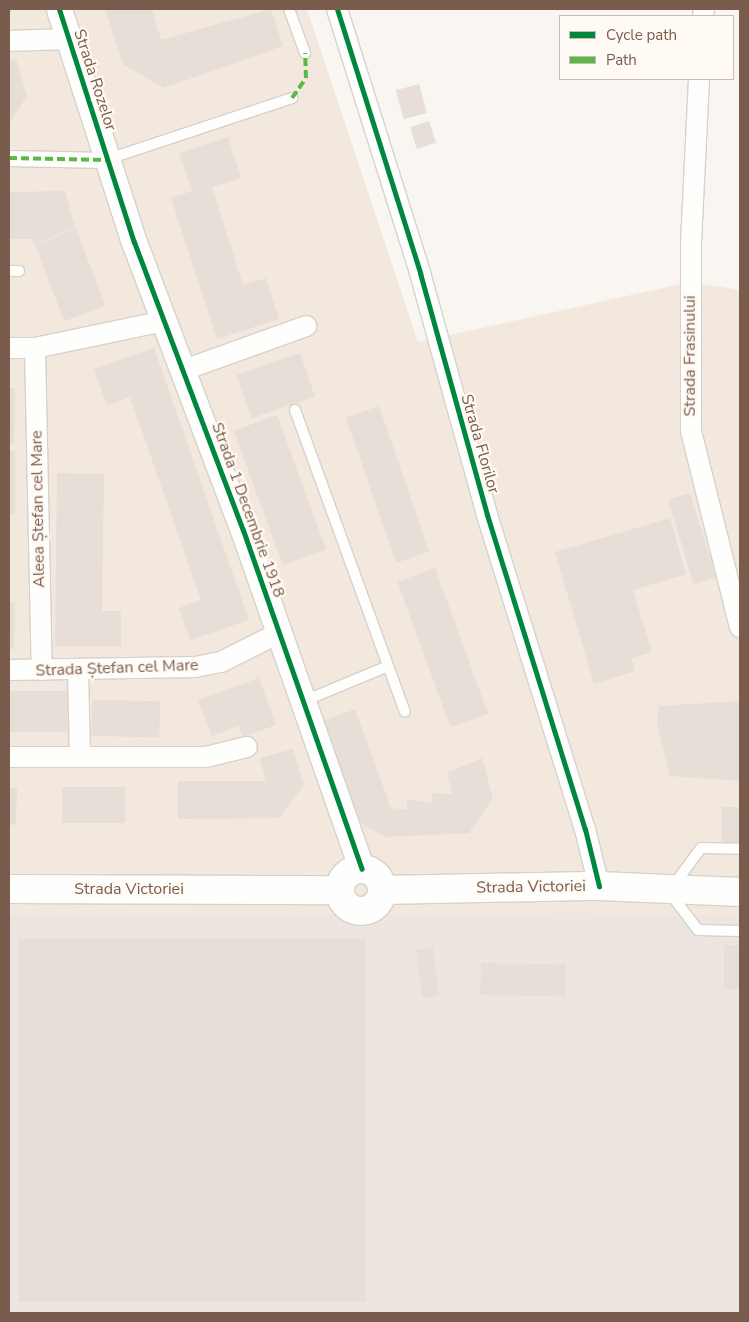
<!DOCTYPE html>
<meta charset="utf-8">
<style>
body{margin:0}
#map{position:relative;width:749px;height:1322px;overflow:hidden;background:#f9f5f0;font-family:"Nunito Sans",sans-serif}
div>[style]{position:absolute}
[style*='--x']{left:calc(var(--x)*1px);top:calc(var(--y)*1px);width:calc(var(--w)*1px);rotate:calc(var(--a)*1deg)}
.residential>*{inset:0;background:#f2e8de}
.industrial>*{inset:0;background:#ede5e0}
.building>*{inset:0;background:#e6ded7;transform-origin:0 0}
.roads{filter:drop-shadow(1px 0 #d7d1cb) drop-shadow(-1px 0 #d7d1cb) drop-shadow(0 1px #d7d1cb) drop-shadow(0 -1px #d7d1cb)}
.service>*{height:10px;margin:-5px;padding:0 5px;transform-origin:5px;border-radius:5px;background:#fefefd}
.pedestrian>*{height:15px;margin:-7.5px;padding:0 7.5px;transform-origin:7.5px;border-radius:7.5px;background:#fefefd}
.minor>*{height:20px;margin:-10px;padding:0 10px;transform-origin:10px;border-radius:10px;background:#fefefd}
.tertiary>*{height:25px;margin:-12.5px;padding:0 12.5px;transform-origin:12.5px;border-radius:12.5px;background:#fefefd}
.secondary>*{height:28px;margin:-14px;padding:0 14px;transform-origin:14px;border-radius:14px;background:#fefefd}
.secondary>.ring{margin:-14px;padding:0;box-sizing:content-box;background:none;border:28px solid #fefefd;border-radius:50%}
.quiet>*{height:4px;margin-top:-2px;transform-origin:0;background:repeating-linear-gradient(90deg,#58b947 0 8px,transparent 0 12px)}
.cycleway>*{height:5px;margin:-2.5px;padding:0 2.5px;transform-origin:2.5px;border-radius:2.5px;background:#00873e}
span{translate:-50% -50%;white-space:nowrap;text-align:center;line-height:1.15;-webkit-text-stroke:4.5px #fffaf3;paint-order:stroke}
.street-label{font-size:16px;color:#7a5c4d}
.frame{position:absolute;inset:0;border:10px solid #7a5c4d;pointer-events:none}
.legend{position:absolute;left:559px;top:15px;width:175px;height:65px;box-sizing:border-box;background:#fffaf3;border:1px solid #cabbb1;margin:0;padding:6px 9px;list-style:none;font-size:15px;color:#7a5c4d}
.legend li{display:flex;align-items:center;gap:10px;height:25px}
.legend b{width:25px;border:1px solid #cabbb1}
</style>
<div id="map">
<div class="residential">
<i style="clip-path:polygon(9px 9px,307px 9px,418px 342px,690px 282px,740px 290px,740px 917px,591px 913px,9px 915px)"></i>
</div>
<div class="industrial">
<i style="clip-path:polygon(591px 913px,740px 917px,740px 1313px,9px 1313px,9px 915px)"></i>
</div>
<div class="building">
<i style="clip-path:polygon(105px 9px,152px 9px,161px 40px,271px 9px,283px 46px,164px 88px,123px 64px)"></i>
<i style="clip-path:polygon(16px 59px,27px 96px,9px 123px,9px 61px)"></i>
<i style="left:419px;top:84px;width:30px;height:24px;rotate:75deg"></i>
<i style="left:429px;top:121px;width:23px;height:20px;rotate:72deg"></i>
<i style="clip-path:polygon(228px 137px,241px 178px,212px 187px,243px 285px,266px 278px,279px 319px,217px 339px,171px 198px,192px 191px,179px 153px)"></i>
<i style="clip-path:polygon(65px 191px,75px 228px,34px 244px,33px 239px,9px 239px,9px 192px)"></i>
<i style="left:76px;top:229px;width:82px;height:44px;rotate:69deg"></i>
<i style="clip-path:polygon(154px 348px,249px 620px,190px 640px,179px 608px,201px 600px,130px 397px,107px 406px,94px 369px)"></i>
<i style="left:300px;top:353px;width:46px;height:67px;rotate:71deg"></i>
<i style="clip-path:polygon(9px 388px,15px 388px,14px 444px,9px 444px)"></i>
<i style="left:379px;top:406px;width:154px;height:35px;rotate:71deg"></i>
<i style="left:277px;top:415px;width:143px;height:46px;rotate:70deg"></i>
<i style="left:9px;top:451px;width:6px;height:63px"></i>
<i style="clip-path:polygon(57px 473px,104px 474px,102px 611px,121px 611px,121px 646px,55px 646px)"></i>
<i style="left:690px;top:493px;width:88px;height:23px;rotate:73deg"></i>
<i style="clip-path:polygon(670px 518px,686px 574px,633px 590px,652px 652px,631px 658px,635px 671px,594px 684px,555px 552px)"></i>
<i style="left:435px;top:568px;width:155px;height:40px;rotate:70deg"></i>
<i style="clip-path:polygon(9px 602px,15px 602px,14px 649px,9px 649px)"></i>
<i style="clip-path:polygon(259px 678px,276px 725px,243px 737px,239px 726px,212px 736px,198px 700px)"></i>
<i style="left:9px;top:691px;width:60px;height:41px"></i>
<i style="left:92px;top:700px;width:68px;height:36px;rotate:1deg"></i>
<i style="clip-path:polygon(740px 701px,740px 781px,670px 776px,657px 724px,659px 706px)"></i>
<i style="clip-path:polygon(355px 709px,391px 808px,407px 810px,407px 799px,432px 803px,432px 793px,452px 794px,447px 773px,482px 758px,493px 798px,469px 833px,385px 837px,359px 822px,320px 722px)"></i>
<i style="clip-path:polygon(293px 749px,304px 785px,279px 818px,178px 819px,178px 781px,266px 781px,260px 758px)"></i>
<i style="left:62px;top:787px;width:63px;height:36px"></i>
<i style="clip-path:polygon(9px 788px,17px 788px,16px 825px,9px 824px)"></i>
<i style="left:722px;top:807px;width:18px;height:38px"></i>
<i style="left:366px;top:939px;width:363px;height:347px;rotate:90deg"></i>
<i style="left:724px;top:945px;width:16px;height:44px"></i>
<i style="left:433px;top:948px;width:48px;height:17px;rotate:83deg"></i>
<i style="left:481px;top:963px;width:85px;height:32px;rotate:1deg"></i>
</div>
<div class="roads">
<div class="service">
<i style="--x:289;--y:9;--w:47;--a:70"></i>
<i style="--x:108;--y:159;--w:194;--a:-18.3"></i>
<i style="--x:9;--y:271;--w:10;--a:0"></i>
<i style="--x:295;--y:410;--w:321;--a:70"></i>
<i style="--x:304;--y:701;--w:91;--a:-22.6"></i>
<i style="--x:673;--y:886;--w:47;--a:-53.6"></i>
<i style="--x:701;--y:848;--w:39;--a:1"></i>
<i style="--x:670;--y:893;--w:46;--a:52.9"></i>
<i style="--x:698;--y:930;--w:42;--a:1.4"></i>
</div>
<div class="pedestrian">
<i style="--x:9;--y:158;--w:98;--a:1.2"></i>
</div>
<div class="minor">
<i style="--x:337;--y:9;--w:277;--a:72.5"></i>
<i style="--x:420;--y:273;--w:251;--a:74.5"></i>
<i style="--x:487;--y:515;--w:329;--a:72.7"></i>
<i style="--x:585;--y:829;--w:59;--a:76.2"></i>
<i style="--x:703;--y:16;--w:7;--a:-82"></i>
<i style="--x:9;--y:41;--w:59;--a:-1.9"></i>
<i style="--x:699;--y:79;--w:165;--a:92.8"></i>
<i style="--x:691;--y:244;--w:187;--a:90"></i>
<i style="--x:691;--y:431;--w:202;--a:76"></i>
<i style="--x:9;--y:348;--w:26;--a:0"></i>
<i style="--x:35;--y:348;--w:132;--a:-11.8"></i>
<i style="--x:35;--y:348;--w:322;--a:88.8"></i>
<i style="--x:184;--y:370;--w:130;--a:-19.8"></i>
<i style="--x:9;--y:670;--w:186;--a:-0.9"></i>
<i style="--x:195;--y:667;--w:26;--a:-11"></i>
<i style="--x:221;--y:662;--w:65;--a:-26.6"></i>
<i style="--x:78;--y:670;--w:87;--a:88.7"></i>
<i style="--x:9;--y:757;--w:197;--a:0"></i>
<i style="--x:206;--y:757;--w:42;--a:-13.7"></i>
</div>
<div class="tertiary">
<i style="--x:59;--y:9;--w:245;--a:72.2"></i>
<i style="--x:134;--y:242;--w:308;--a:69.3"></i>
<i style="--x:243;--y:530;--w:359;--a:70.7"></i>
</div>
<div class="secondary">
<i class="ring" style="left:340px;top:869px;width:14px;height:14px"></i>
<i style="--x:9;--y:889;--w:331;--a:0.2"></i>
<i style="--x:382;--y:890;--w:217;--a:-1.1"></i>
<i style="--x:599;--y:886;--w:141;--a:2.4"></i>
</div>
</div>
<div class="quiet">
<i style="--x:292;--y:98;--w:24;--a:-55"></i>
<i style="--x:306;--y:78;--w:25;--a:-92"></i>
<i style="--x:9;--y:158;--w:98;--a:1.2"></i>
</div>
<div class="cycleway">
<i style="--x:59;--y:9;--w:245;--a:72.2"></i>
<i style="--x:134;--y:242;--w:308;--a:69.3"></i>
<i style="--x:243;--y:530;--w:359;--a:70.7"></i>
<i style="--x:337;--y:9;--w:277;--a:72.5"></i>
<i style="--x:420;--y:273;--w:251;--a:74.5"></i>
<i style="--x:487;--y:515;--w:329;--a:72.7"></i>
<i style="--x:585;--y:829;--w:59;--a:76.2"></i>
</div>
<div class="street-label">
<span style="left:95px;top:80px;rotate:72deg">Strada Rozelor</span>
<span style="left:690px;top:356px;rotate:-90deg">Strada Frasinului</span>
<span style="left:480px;top:444px;rotate:74deg">Strada Florilor</span>
<span style="left:38px;top:509px;rotate:-91deg">Aleea Ștefan cel Mare</span>
<span style="left:248px;top:510px;rotate:70deg">Strada 1 Decembrie 1918</span>
<span style="left:117px;top:668px;rotate:-2deg">Strada Ștefan cel Mare</span>
<span style="left:531px;top:887px;rotate:-1deg">Strada Victoriei</span>
<span style="left:129px;top:889px">Strada Victoriei</span>
</div>
<div class="frame"></div>
<ul class="legend">
<li><b style="height:6px;background:#00873e"></b>Cycle path</li>
<li><b style="height:6px;background:#58b947"></b>Path</li>
</ul>
</div>
